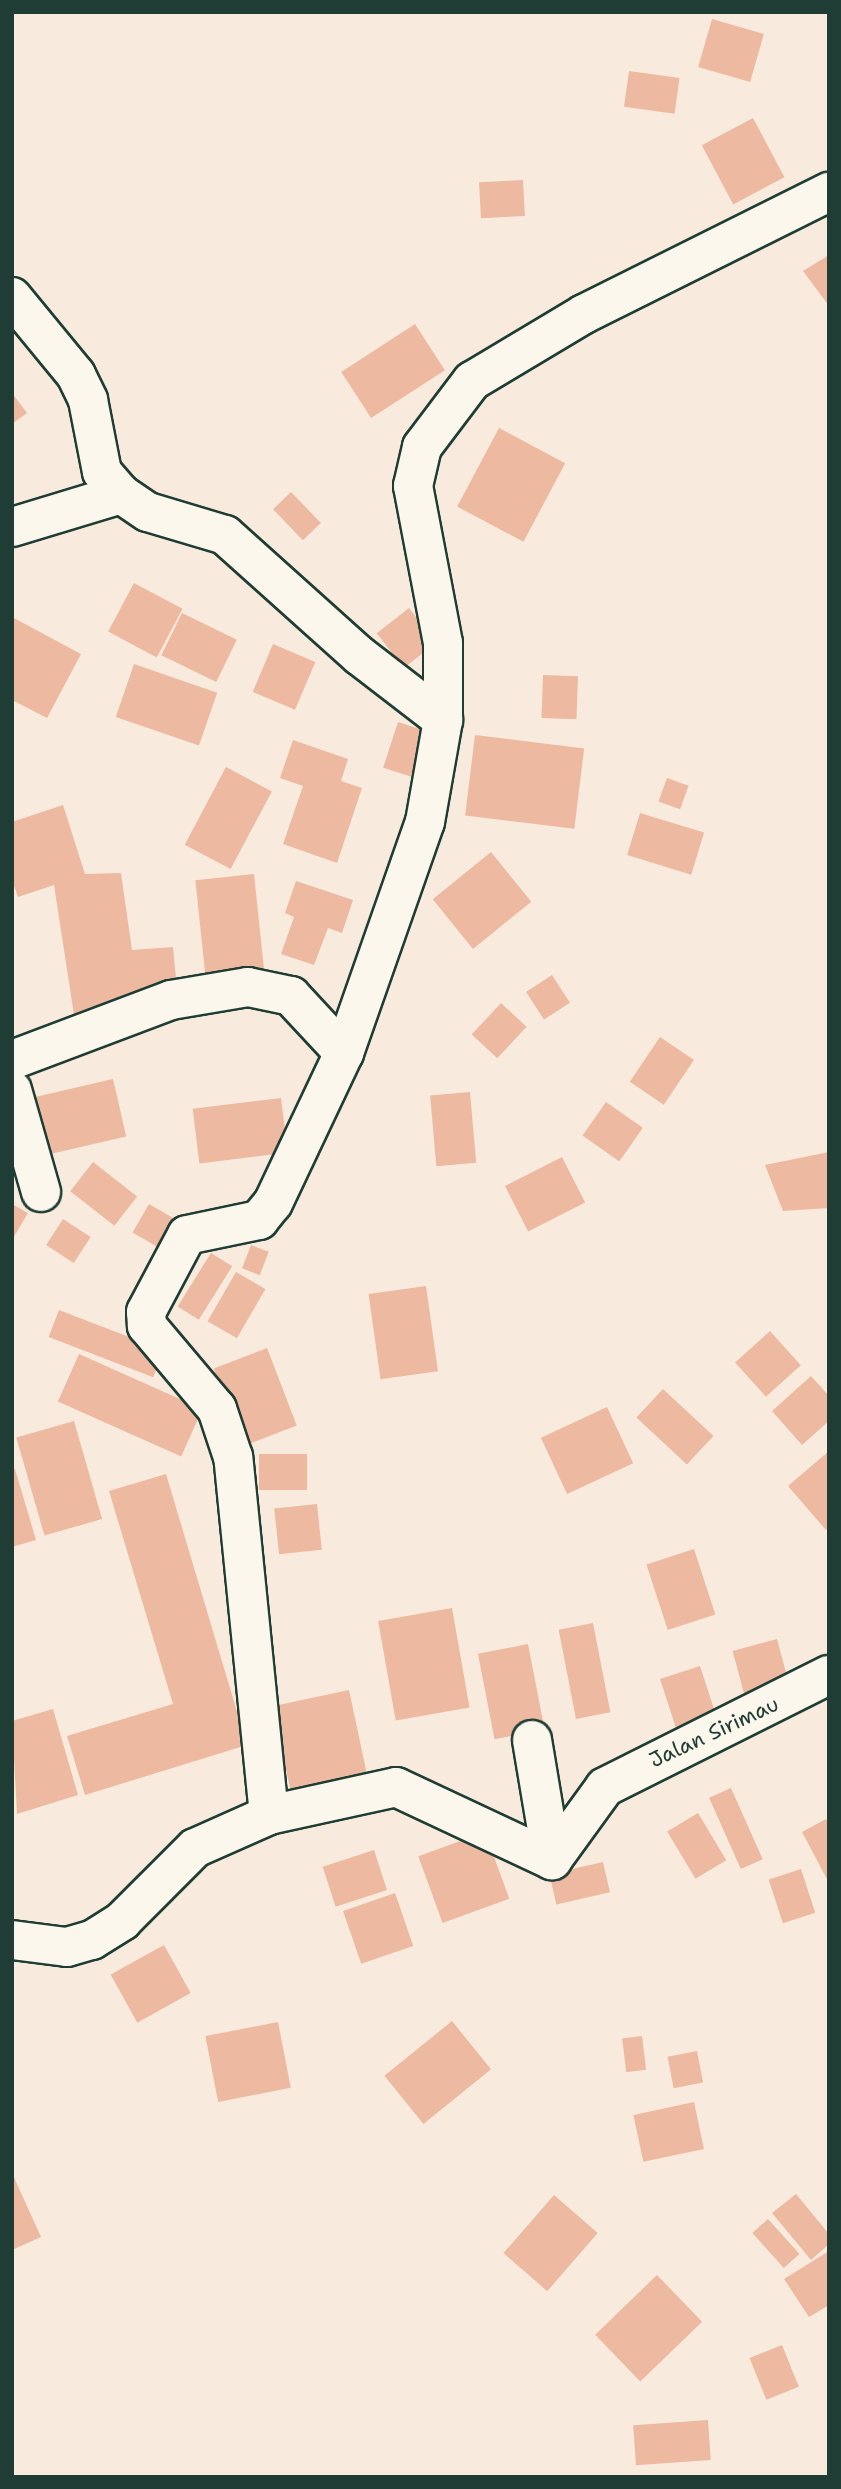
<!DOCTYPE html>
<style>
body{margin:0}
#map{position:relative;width:841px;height:2489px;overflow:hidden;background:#f8ebdd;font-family:"Shantell Sans",sans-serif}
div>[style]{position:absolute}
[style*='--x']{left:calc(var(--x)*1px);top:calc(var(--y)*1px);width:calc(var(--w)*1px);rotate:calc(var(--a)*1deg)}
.building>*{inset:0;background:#eeb9a1;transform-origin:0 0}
.roads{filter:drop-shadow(2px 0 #1f3d34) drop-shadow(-2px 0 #1f3d34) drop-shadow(0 2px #1f3d34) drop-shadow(0 -2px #1f3d34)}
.minor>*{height:38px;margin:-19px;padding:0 19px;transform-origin:19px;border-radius:19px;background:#fbf7ec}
.major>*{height:38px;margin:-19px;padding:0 19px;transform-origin:19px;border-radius:19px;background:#fbf7ec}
span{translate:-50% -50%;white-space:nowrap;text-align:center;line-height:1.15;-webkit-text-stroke:7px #fbf7ec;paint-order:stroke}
.street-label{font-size:21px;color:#1f3d34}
.frame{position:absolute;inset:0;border:14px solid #1f3d34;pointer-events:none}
</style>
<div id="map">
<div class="building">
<i style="left:712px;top:19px;width:54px;height:50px;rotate:16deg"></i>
<i style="left:629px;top:71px;width:51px;height:36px;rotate:8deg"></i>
<i style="left:753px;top:118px;width:67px;height:58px;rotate:62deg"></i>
<i style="left:523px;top:180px;width:36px;height:44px;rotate:87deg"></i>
<i style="clip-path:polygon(829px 255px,829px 306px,803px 271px)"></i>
<i style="left:415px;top:324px;width:55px;height:88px;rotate:57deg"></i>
<i style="clip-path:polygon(12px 393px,27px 413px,12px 424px)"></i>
<i style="left:499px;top:428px;width:75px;height:89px;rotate:28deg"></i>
<i style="left:291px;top:492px;width:43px;height:25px;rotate:46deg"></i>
<i style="left:134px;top:583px;width:55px;height:55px;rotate:28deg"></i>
<i style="left:409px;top:608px;width:44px;height:41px;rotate:52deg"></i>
<i style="left:182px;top:613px;width:61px;height:47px;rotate:26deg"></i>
<i style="clip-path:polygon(12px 617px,81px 654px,47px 718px,12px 700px)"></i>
<i style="left:273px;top:644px;width:46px;height:52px;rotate:23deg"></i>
<i style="left:134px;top:664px;width:88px;height:56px;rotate:19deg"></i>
<i style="left:543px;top:675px;width:35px;height:43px;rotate:2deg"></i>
<i style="left:398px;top:722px;width:29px;height:48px;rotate:18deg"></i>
<i style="left:475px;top:735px;width:110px;height:81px;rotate:7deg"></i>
<i style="clip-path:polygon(293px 740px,348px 759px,341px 781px,362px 788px,337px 863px,283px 844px,303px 786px,280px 778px)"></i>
<i style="left:226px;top:767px;width:52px;height:88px;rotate:28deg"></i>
<i style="left:667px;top:778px;width:23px;height:25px;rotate:20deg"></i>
<i style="clip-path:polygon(63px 805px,85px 874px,121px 873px,132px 950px,173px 947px,177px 989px,74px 1015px,54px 885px,18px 897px,12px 880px,12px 822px)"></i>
<i style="left:640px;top:813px;width:67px;height:44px;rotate:17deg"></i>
<i style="left:491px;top:852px;width:64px;height:75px;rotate:51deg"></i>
<i style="left:254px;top:874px;width:100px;height:59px;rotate:84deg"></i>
<i style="clip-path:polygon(296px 881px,353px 900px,342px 933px,328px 928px,314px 965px,281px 954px,294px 917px,285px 913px)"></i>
<i style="left:552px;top:975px;width:33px;height:31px;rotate:57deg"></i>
<i style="left:501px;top:1003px;width:35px;height:43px;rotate:43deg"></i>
<i style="left:660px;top:1037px;width:41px;height:54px;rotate:34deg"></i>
<i style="left:113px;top:1079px;width:59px;height:80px;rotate:77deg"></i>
<i style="left:470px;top:1092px;width:71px;height:40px;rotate:85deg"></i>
<i style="left:281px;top:1098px;width:55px;height:89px;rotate:83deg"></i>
<i style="left:606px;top:1102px;width:45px;height:41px;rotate:35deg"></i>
<i style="clip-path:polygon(829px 1152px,829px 1208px,783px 1211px,765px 1165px)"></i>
<i style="left:562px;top:1157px;width:51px;height:64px;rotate:63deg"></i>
<i style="left:93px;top:1162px;width:56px;height:37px;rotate:38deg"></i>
<i style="clip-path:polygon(12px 1204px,28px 1213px,12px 1240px)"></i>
<i style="left:149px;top:1204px;width:34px;height:33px;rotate:30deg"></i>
<i style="left:63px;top:1219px;width:33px;height:31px;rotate:33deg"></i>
<i style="left:251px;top:1245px;width:19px;height:25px;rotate:21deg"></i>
<i style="left:211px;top:1253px;width:25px;height:63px;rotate:32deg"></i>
<i style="left:236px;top:1272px;width:34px;height:57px;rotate:30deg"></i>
<i style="left:426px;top:1286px;width:86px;height:58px;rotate:82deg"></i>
<i style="left:59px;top:1310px;width:112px;height:29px;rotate:21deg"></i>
<i style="left:770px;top:1331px;width:46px;height:47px;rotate:48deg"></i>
<i style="left:267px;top:1348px;width:83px;height:57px;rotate:69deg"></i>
<i style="left:79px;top:1354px;width:135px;height:52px;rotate:24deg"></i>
<i style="clip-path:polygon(811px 1376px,829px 1396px,829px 1421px,802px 1445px,772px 1411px)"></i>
<i style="left:663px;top:1389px;width:69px;height:39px;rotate:43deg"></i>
<i style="left:607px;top:1407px;width:62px;height:73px;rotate:65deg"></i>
<i style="left:74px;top:1421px;width:102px;height:60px;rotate:74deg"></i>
<i style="clip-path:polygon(829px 1451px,829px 1528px,826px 1530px,788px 1486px)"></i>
<i style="left:259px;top:1454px;width:48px;height:36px"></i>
<i style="clip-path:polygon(15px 1469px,36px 1540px,12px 1547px,12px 1470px)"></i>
<i style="clip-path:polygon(166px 1474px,247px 1745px,85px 1795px,67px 1736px,173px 1704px,109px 1491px)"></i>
<i style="left:317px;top:1504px;width:46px;height:43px;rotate:84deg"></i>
<i style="left:694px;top:1549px;width:69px;height:50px;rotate:72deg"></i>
<i style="left:452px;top:1608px;width:101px;height:75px;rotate:80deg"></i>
<i style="left:593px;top:1623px;width:91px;height:35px;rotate:79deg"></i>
<i style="left:777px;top:1639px;width:46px;height:46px;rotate:75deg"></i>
<i style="left:528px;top:1644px;width:87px;height:51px;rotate:79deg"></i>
<i style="left:700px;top:1666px;width:56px;height:42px;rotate:72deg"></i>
<i style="left:349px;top:1690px;width:94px;height:78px;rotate:78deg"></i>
<i style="clip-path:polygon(53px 1709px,78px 1795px,17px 1814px,12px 1721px)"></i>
<i style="left:731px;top:1788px;width:78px;height:24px;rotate:66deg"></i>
<i style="left:698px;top:1813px;width:55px;height:36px;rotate:59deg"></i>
<i style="clip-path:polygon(826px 1819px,829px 1824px,829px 1883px,802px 1832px)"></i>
<i style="left:485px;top:1832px;width:71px;height:71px;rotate:70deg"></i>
<i style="left:374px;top:1850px;width:42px;height:54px;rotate:72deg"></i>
<i style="left:603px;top:1862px;width:31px;height:55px;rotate:77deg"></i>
<i style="left:801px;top:1869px;width:46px;height:34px;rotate:72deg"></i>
<i style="left:395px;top:1893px;width:56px;height:55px;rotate:71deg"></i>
<i style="left:164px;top:1945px;width:55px;height:61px;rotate:61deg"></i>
<i style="left:452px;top:2021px;width:62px;height:87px;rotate:51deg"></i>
<i style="left:278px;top:2022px;width:67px;height:74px;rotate:79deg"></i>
<i style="left:642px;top:2036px;width:34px;height:20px;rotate:83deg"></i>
<i style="left:697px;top:2051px;width:32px;height:30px;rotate:79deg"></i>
<i style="left:694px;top:2102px;width:48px;height:62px;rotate:78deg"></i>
<i style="clip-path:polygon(12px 2173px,41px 2237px,12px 2250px)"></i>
<i style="clip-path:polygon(796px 2194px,829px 2234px,829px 2244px,811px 2260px,772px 2213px)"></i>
<i style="left:554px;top:2195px;width:58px;height:77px;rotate:41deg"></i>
<i style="left:768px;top:2219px;width:47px;height:21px;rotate:48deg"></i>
<i style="clip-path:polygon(829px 2251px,829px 2305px,809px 2317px,784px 2279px)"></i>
<i style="left:657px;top:2275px;width:65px;height:86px;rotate:46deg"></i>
<i style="left:782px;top:2345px;width:45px;height:35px;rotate:68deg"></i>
<i style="left:708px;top:2420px;width:40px;height:75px;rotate:86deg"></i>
</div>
<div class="roads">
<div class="minor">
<i style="--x:12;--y:297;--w:101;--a:50.6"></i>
<i style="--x:76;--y:375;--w:28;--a:64"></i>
<i style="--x:88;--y:400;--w:73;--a:79"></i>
<i style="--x:102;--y:472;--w:29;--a:49"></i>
<i style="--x:121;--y:494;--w:32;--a:34"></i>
<i style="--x:148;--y:512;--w:80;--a:16.6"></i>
<i style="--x:225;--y:535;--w:181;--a:41.9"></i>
<i style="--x:360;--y:656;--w:105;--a:37.6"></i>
<i style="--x:12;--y:527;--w:114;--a:-16.8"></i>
<i style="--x:12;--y:1060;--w:170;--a:-20.7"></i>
<i style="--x:171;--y:1000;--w:78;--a:-9.6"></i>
<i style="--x:248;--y:987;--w:44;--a:11.8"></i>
<i style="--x:291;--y:996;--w:78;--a:47.1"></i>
<i style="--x:12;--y:1090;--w:106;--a:74.1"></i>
<i style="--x:532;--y:1740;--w:122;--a:80.5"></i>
<i style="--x:269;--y:1815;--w:360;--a:-95.7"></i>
<i style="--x:233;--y:1457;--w:51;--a:-108.4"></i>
<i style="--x:217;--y:1409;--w:109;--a:-130.1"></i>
<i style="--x:147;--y:1326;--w:14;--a:-94"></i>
<i style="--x:146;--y:1312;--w:87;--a:-62"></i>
<i style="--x:187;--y:1235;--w:74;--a:-11.8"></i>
<i style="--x:259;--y:1220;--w:22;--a:-51"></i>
<i style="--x:273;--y:1203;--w:166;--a:-64.7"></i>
<i style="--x:344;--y:1053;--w:245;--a:-70.7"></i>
<i style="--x:425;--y:822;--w:104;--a:-80"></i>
<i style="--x:443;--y:720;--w:77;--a:-90"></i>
<i style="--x:443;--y:643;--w:160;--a:-100.8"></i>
<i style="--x:413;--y:486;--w:40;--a:-77"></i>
<i style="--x:422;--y:447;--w:83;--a:-52.9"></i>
<i style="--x:472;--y:381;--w:131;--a:-30.9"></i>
<i style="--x:584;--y:314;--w:274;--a:-26.5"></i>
</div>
<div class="major">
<i style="--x:12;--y:1940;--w:55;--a:7.3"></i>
<i style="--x:67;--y:1947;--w:26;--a:-16"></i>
<i style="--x:92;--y:1940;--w:36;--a:-32"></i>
<i style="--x:122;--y:1921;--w:103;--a:-45"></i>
<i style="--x:195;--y:1848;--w:81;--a:-24"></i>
<i style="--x:269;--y:1815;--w:130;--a:-12.4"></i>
<i style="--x:396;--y:1787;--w:172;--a:25.1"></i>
<i style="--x:552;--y:1860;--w:90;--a:-54"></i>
<i style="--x:605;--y:1787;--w:250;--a:-26.6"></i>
</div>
</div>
<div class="street-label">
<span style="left:714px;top:1732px;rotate:-25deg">Jalan Sirimau</span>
</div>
<div class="frame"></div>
</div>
